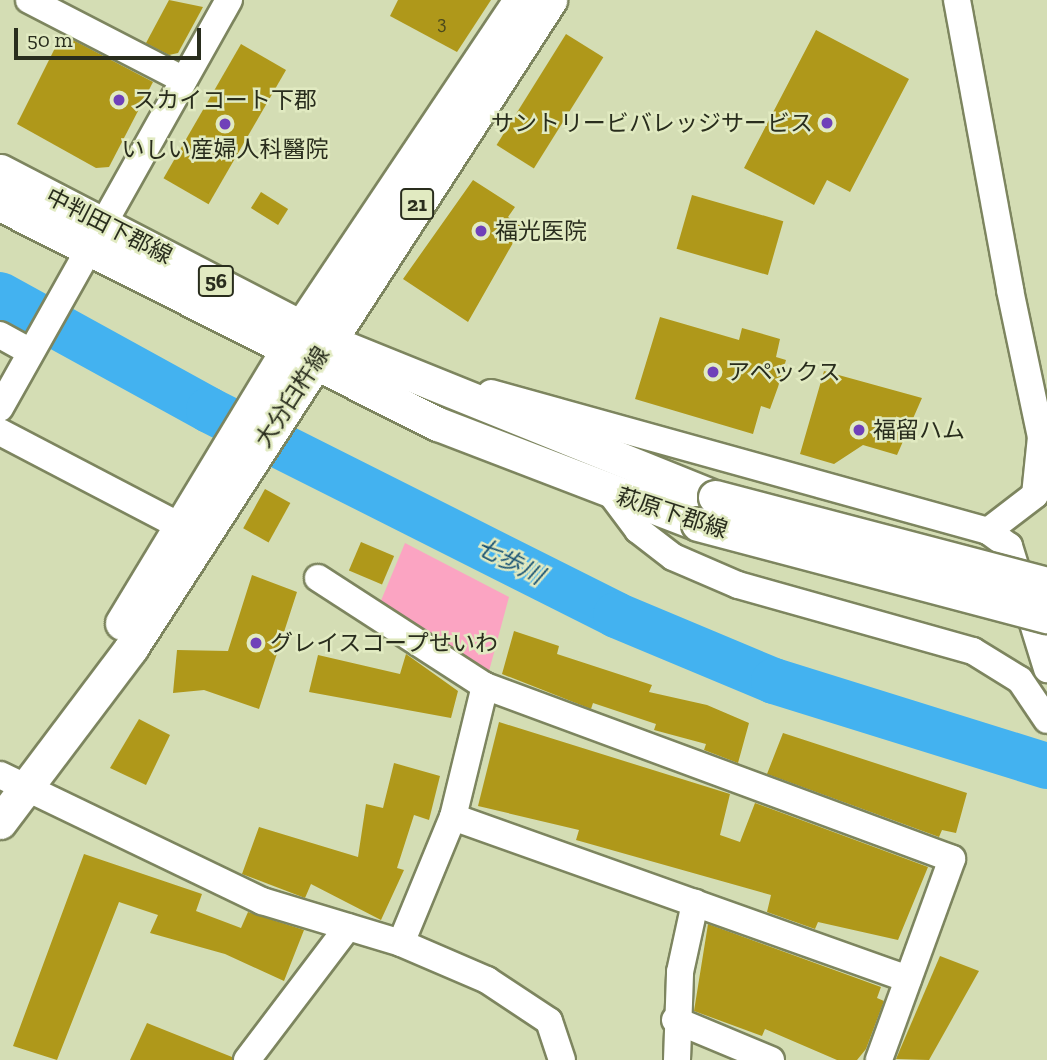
<!DOCTYPE html>
<meta charset="utf-8">
<style>
body{margin:0}
#map{position:relative;width:1047px;height:1060px;overflow:hidden;background:#d4ddb4;font-family:"Zilla Slab","Noto Sans JP",serif}
div>[style]{position:absolute}
[style*='--x']{left:calc(var(--x)*1px);top:calc(var(--y)*1px);width:calc(var(--w)*1px);rotate:calc(var(--a)*1deg)}
.green>*{inset:0;background:#fba4c2}
.river>*{height:46px;margin:-23px;padding:0 23px;transform-origin:23px;border-radius:23px;background:#43b2f0}
.building>*{inset:0;background:#af981a;transform-origin:0 0}
.roads{filter:drop-shadow(2px 0 #7d855f) drop-shadow(-2px 0 #7d855f) drop-shadow(0 2px #7d855f) drop-shadow(0 -2px #7d855f)}
.minor>*{height:26px;margin:-13px;padding:0 13px;transform-origin:13px;border-radius:13px;background:#fff}
.major>*{height:33px;margin:-16.5px;padding:0 16.5px;transform-origin:16.5px;border-radius:16.5px;background:#fff}
.bridges{filter:drop-shadow(2px 0 #7d855f) drop-shadow(-2px 0 #7d855f) drop-shadow(0 2px #7d855f) drop-shadow(0 -2px #7d855f)}
.major-bridge>*{height:33px;margin:-16.5px;padding:0 16.5px;transform-origin:16.5px;border-radius:16.5px;background:#fff}
.dots>*{width:19px;height:19px;translate:-50% -50%;box-sizing:border-box;border:4px solid #e1eac1;border-radius:50%}
span{translate:-50% -50%;white-space:nowrap;text-align:center;line-height:1.15;-webkit-text-stroke:5px #e1eac1;paint-order:stroke}
.number-label{font-size:19px;color:#4a481c}
.number-label span{-webkit-text-stroke-width:0}
.shield-label span{padding:2px 5px;background:#e1eac1;border:2px solid;border-radius:5px;-webkit-text-stroke-width:0}
.shield-label{font-size:21px;color:#292d1d;font-weight:700}
.poi-label{font-size:23px;color:#292d1d}
.left{translate:0 -50%;text-align:left}
.right{translate:-100% -50%;text-align:right}
.street-label{font-size:23px;color:#292d1d}
.water-label{font-size:24px;color:#1c5575;font-style:italic}
.scale{position:absolute;left:14px;top:28px;width:187px;height:32px;box-sizing:border-box;border:4px solid #292d1d;border-top:0;padding-left:9px;font-size:21px;line-height:24px;white-space:nowrap;color:#292d1d;-webkit-text-stroke:5px #e1eac1;paint-order:stroke}
</style>
<div id="map">
<div class="green">
<i style="clip-path:polygon(405px 543px,509px 597px,485px 686px,375px 615px)"></i>
</div>
<div class="river">
<i style="--x:0;--y:295;--w:239;--a:28.8"></i>
<i style="--x:209;--y:410;--w:456;--a:26.7"></i>
<i style="--x:616;--y:615;--w:171;--a:22.7"></i>
<i style="--x:774;--y:681;--w:286;--a:17.3"></i>
</div>
<div class="building">
<i style="clip-path:polygon(169px 0,203px 7px,178px 53px,169px 55px,146px 43px)"></i>
<i style="clip-path:polygon(398px 0,491px 0,457px 52px,390px 16px)"></i>
<i style="clip-path:polygon(816px 30px,909px 79px,850px 192px,827px 180px,814px 205px,744px 168px)"></i>
<i style="left:566px;top:34px;width:44px;height:131px;rotate:32deg"></i>
<i style="clip-path:polygon(59px 40px,73px 40px,153px 82px,109px 167px,96px 168px,17px 124px)"></i>
<i style="left:241px;top:44px;width:52px;height:155px;rotate:30deg"></i>
<i style="clip-path:polygon(473px 180px,515px 207px,508px 217px,522px 227px,468px 322px,403px 279px)"></i>
<i style="left:261px;top:192px;width:32px;height:19px;rotate:32deg"></i>
<i style="left:692px;top:195px;width:95px;height:56px;rotate:16deg"></i>
<i style="clip-path:polygon(660px 317px,739px 340px,742px 328px,780px 339px,776px 357px,786px 360px,778px 387px,770px 409px,761px 406px,753px 434px,635px 399px)"></i>
<i style="clip-path:polygon(824px 371px,922px 398px,897px 455px,863px 445px,834px 464px,800px 454px)"></i>
<i style="left:265px;top:489px;width:29px;height:45px;rotate:29deg"></i>
<i style="left:361px;top:542px;width:36px;height:31px;rotate:23deg"></i>
<i style="clip-path:polygon(252px 575px,297px 592px,259px 709px,204px 690px,173px 693px,177px 650px,228px 651px)"></i>
<i style="clip-path:polygon(514px 631px,559px 646px,557px 654px,652px 685px,649px 692px,707px 705px,749px 723px,738px 763px,704px 750px,706px 744px,654px 730px,656px 724px,593px 703px,591px 709px,502px 674px)"></i>
<i style="clip-path:polygon(406px 654px,458px 691px,451px 718px,309px 692px,318px 655px,400px 674px)"></i>
<i style="clip-path:polygon(139px 719px,170px 735px,146px 785px,110px 768px)"></i>
<i style="clip-path:polygon(499px 722px,730px 794px,720px 835px,740px 842px,755px 803px,928px 867px,898px 940px,818px 922px,815px 929px,767px 912px,771px 895px,576px 840px,579px 830px,478px 806px)"></i>
<i style="clip-path:polygon(783px 733px,967px 793px,956px 833px,942px 830px,939px 837px,767px 774px)"></i>
<i style="clip-path:polygon(394px 763px,440px 776px,429px 820px,414px 815px,397px 868px,404px 870px,381px 920px,311px 884px,305px 898px,242px 874px,259px 827px,358px 857px,366px 804px,383px 808px)"></i>
<i style="clip-path:polygon(84px 854px,202px 894px,196px 911px,241px 928px,248px 912px,304px 930px,284px 981px,225px 954px,150px 933px,158px 915px,119px 902px,57px 1060px,13px 1046px)"></i>
<i style="clip-path:polygon(708px 924px,881px 987px,877px 998px,884px 1001px,866px 1049px,857px 1060px,837px 1060px,765px 1029px,762px 1036px,694px 1011px)"></i>
<i style="clip-path:polygon(940px 956px,979px 971px,929px 1060px,896px 1059px)"></i>
<i style="clip-path:polygon(147px 1023px,232px 1057px,232px 1060px,130px 1060px)"></i>
</div>
<div class="roads">
<div class="minor">
<i style="--x:29;--y:0;--w:174;--a:27.3"></i>
<i style="--x:957;--y:0;--w:295;--a:79.6"></i>
<i style="--x:1010;--y:290;--w:150;--a:78.1"></i>
<i style="--x:1041;--y:437;--w:6;--a:-18"></i>
<i style="--x:0;--y:335;--w:35;--a:29"></i>
<i style="--x:491;--y:393;--w:516;--a:15.52"></i>
<i style="--x:988;--y:531;--w:26;--a:36"></i>
<i style="--x:1009;--y:546;--w:129;--a:72.8"></i>
<i style="--x:0;--y:408;--w:468;--a:-60.7"></i>
<i style="--x:0;--y:432;--w:203;--a:27.6"></i>
<i style="--x:611;--y:494;--w:45;--a:53.1"></i>
<i style="--x:638;--y:530;--w:44;--a:37.6"></i>
<i style="--x:673;--y:557;--w:71;--a:23.3"></i>
<i style="--x:738;--y:585;--w:244;--a:15.7"></i>
<i style="--x:973;--y:651;--w:55;--a:31.7"></i>
<i style="--x:1020;--y:680;--w:48;--a:56"></i>
<i style="--x:988;--y:531;--w:59;--a:-37.5"></i>
<i style="--x:1035;--y:495;--w:58;--a:-84.1"></i>
<i style="--x:318;--y:578;--w:199;--a:32.9"></i>
<i style="--x:0;--y:775;--w:291;--a:25.7"></i>
<i style="--x:262;--y:901;--w:145;--a:16.8"></i>
<i style="--x:401;--y:943;--w:94;--a:23.3"></i>
<i style="--x:487;--y:980;--w:74;--a:33.5"></i>
<i style="--x:549;--y:1021;--w:41;--a:71.6"></i>
<i style="--x:453;--y:817;--w:483;--a:19.6"></i>
<i style="--x:401;--y:943;--w:136;--a:-67.6"></i>
<i style="--x:453;--y:817;--w:135;--a:-76.3"></i>
<i style="--x:485;--y:686;--w:498;--a:20.3"></i>
<i style="--x:952;--y:859;--w:214;--a:110"></i>
<i style="--x:675;--y:1020;--w:104;--a:22.6"></i>
<i style="--x:247;--y:1060;--w:167;--a:-52.8"></i>
<i style="--x:677;--y:1060;--w:88;--a:-88"></i>
<i style="--x:680;--y:972;--w:71;--a:-77.7"></i>
</div>
<div class="major">
<i style="--x:0;--y:171;--w:369;--a:27.4"></i>
<i style="--x:328;--y:341;--w:417;--a:22"></i>
<i style="--x:0;--y:204;--w:490;--a:26.7"></i>
<i style="--x:438;--y:424;--w:279;--a:21"></i>
<i style="--x:122;--y:623;--w:347;--a:-58.8"></i>
<i style="--x:302;--y:326;--w:392;--a:-56.2"></i>
<i style="--x:0;--y:822;--w:218;--a:-53"></i>
<i style="--x:131;--y:648;--w:772;--a:-57.11"></i>
</div>
</div>
<div class="bridges">
<div class="major-bridge">
<i style="--x:715;--y:497;--w:343;--a:14.7"></i>
<i style="--x:698;--y:524;--w:361;--a:14.8"></i>
</div>
</div>
<div class="dots">
<i style="left:119px;top:100px;background:#7041b9"></i>
<i style="left:827px;top:123px;background:#7041b9"></i>
<i style="left:225px;top:124px;background:#7041b9"></i>
<i style="left:481px;top:231px;background:#7041b9"></i>
<i style="left:713px;top:372px;background:#7041b9"></i>
<i style="left:859px;top:430px;background:#7041b9"></i>
<i style="left:256px;top:643px;background:#7041b9"></i>
</div>
<div class="number-label">
<span style="left:442px;top:23px">3</span>
</div>
<div class="shield-label">
<span style="left:417px;top:204px">21</span>
<span style="left:216px;top:281px">56</span>
</div>
<div class="poi-label">
<span class="left" style="left:133px;top:100px">スカイコート下郡</span>
<span class="right" style="left:813px;top:123px">サントリービバレッジサービス</span>
<span style="left:225px;top:149px">いしい産婦人科醫院</span>
<span class="left" style="left:495px;top:231px">福光医院</span>
<span class="left" style="left:727px;top:372px">アペックス</span>
<span class="left" style="left:873px;top:430px">福留ハム</span>
<span class="left" style="left:270px;top:643px">グレイスコープせいわ</span>
</div>
<div class="street-label">
<span style="left:109px;top:226px;rotate:27deg">中判田下郡線</span>
<span style="left:292px;top:397px;rotate:-57deg">大分臼杵線</span>
<span style="left:672px;top:513px;rotate:18deg">萩原下郡線</span>
</div>
<div class="water-label">
<span style="left:510px;top:561px;rotate:27deg">七歩川</span>
</div>
<div class="scale">50 m</div>
</div>
